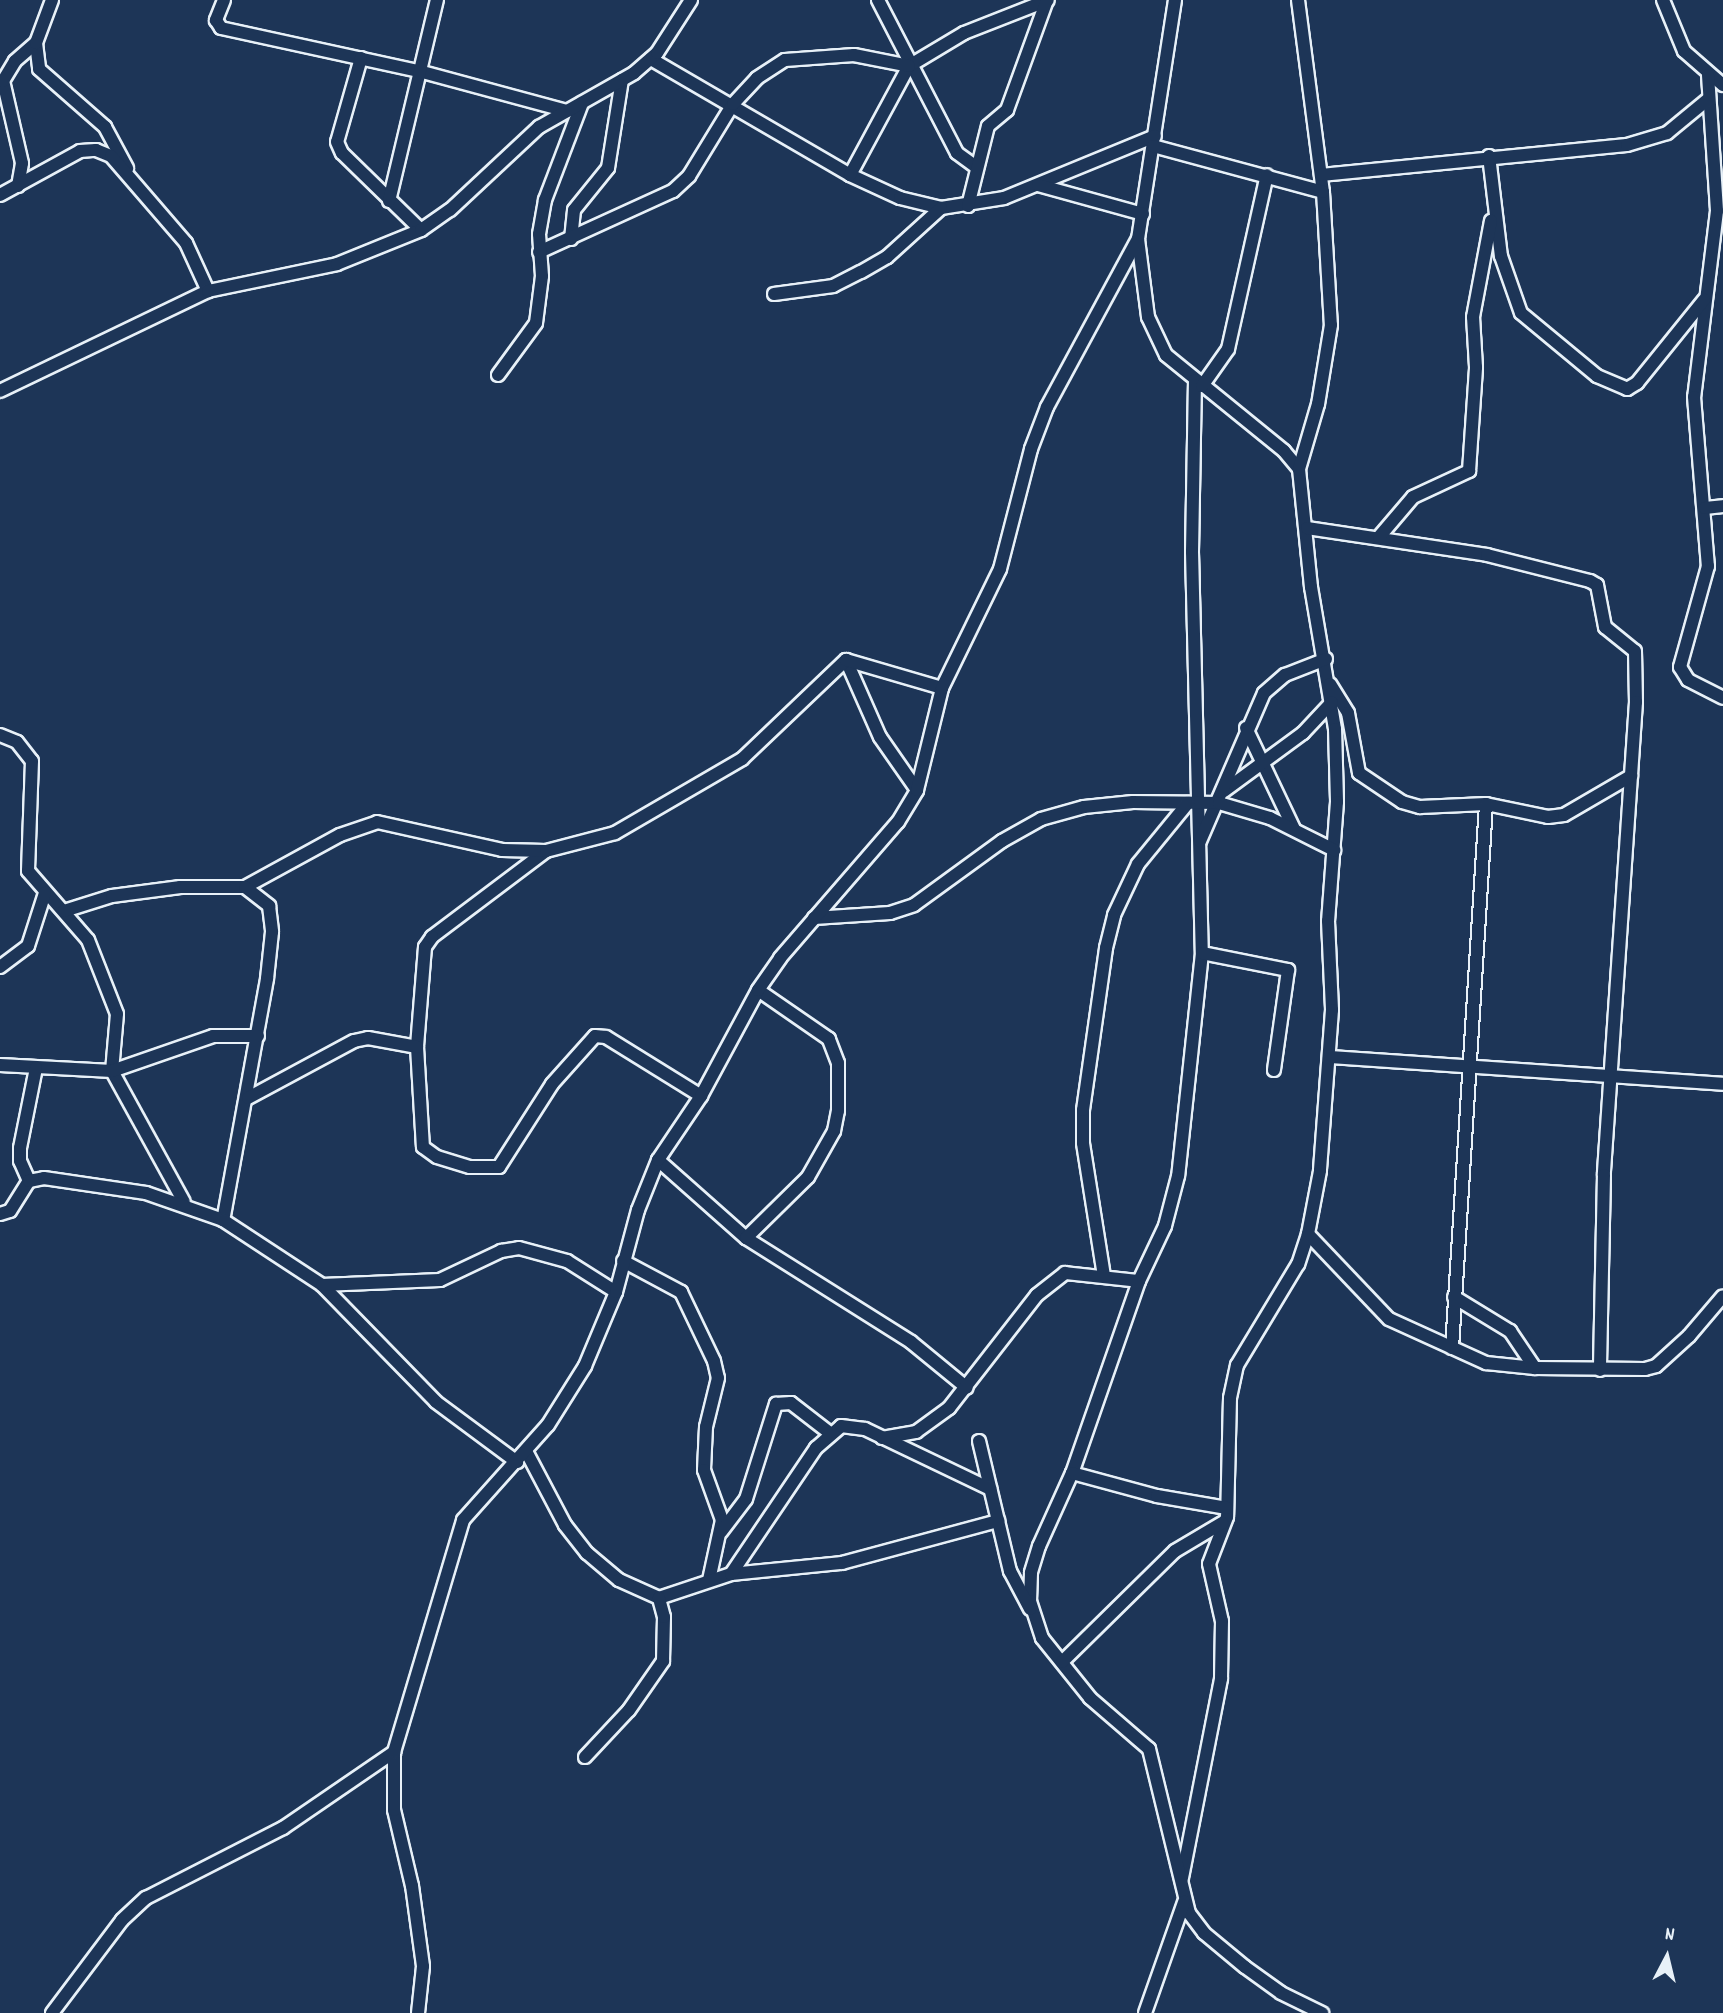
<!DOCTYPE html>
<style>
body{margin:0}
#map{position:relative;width:1723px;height:2013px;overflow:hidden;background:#1d3557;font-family:Dekko,sans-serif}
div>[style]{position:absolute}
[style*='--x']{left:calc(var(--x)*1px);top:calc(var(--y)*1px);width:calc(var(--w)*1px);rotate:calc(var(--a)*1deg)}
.roads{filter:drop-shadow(2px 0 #e8f1f8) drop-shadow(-2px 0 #e8f1f8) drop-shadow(0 2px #e8f1f8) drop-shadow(0 -2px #e8f1f8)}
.street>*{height:12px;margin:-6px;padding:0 6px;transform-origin:6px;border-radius:6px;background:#1d3557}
span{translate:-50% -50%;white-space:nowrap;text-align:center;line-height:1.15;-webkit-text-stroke:6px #1d3557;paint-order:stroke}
.north{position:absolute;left:1632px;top:1922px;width:70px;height:70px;-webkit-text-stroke:5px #1d3557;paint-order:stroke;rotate:7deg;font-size:19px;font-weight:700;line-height:28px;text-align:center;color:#e8f1f8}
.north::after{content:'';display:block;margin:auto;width:24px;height:32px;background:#e8f1f8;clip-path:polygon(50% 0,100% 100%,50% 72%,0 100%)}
</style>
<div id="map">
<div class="roads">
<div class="street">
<i style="--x:224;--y:0;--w:22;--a:112"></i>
<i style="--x:216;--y:20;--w:9;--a:58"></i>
<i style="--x:221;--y:28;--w:203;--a:12.3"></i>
<i style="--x:419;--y:71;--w:153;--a:15.1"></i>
<i style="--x:878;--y:0;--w:172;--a:62.7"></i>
<i style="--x:957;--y:153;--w:24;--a:36"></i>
<i style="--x:1175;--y:0;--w:242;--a:98.8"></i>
<i style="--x:1138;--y:239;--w:79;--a:82.7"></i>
<i style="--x:1148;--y:317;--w:42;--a:64.7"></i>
<i style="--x:1166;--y:355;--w:152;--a:39.1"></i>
<i style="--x:1284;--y:451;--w:23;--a:50"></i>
<i style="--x:1299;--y:469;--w:119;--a:84.2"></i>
<i style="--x:1311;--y:587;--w:144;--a:80.4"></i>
<i style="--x:1335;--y:729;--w:73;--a:88.4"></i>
<i style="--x:1337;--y:802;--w:119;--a:94.3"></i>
<i style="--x:1328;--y:921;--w:89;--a:87.4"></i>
<i style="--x:1332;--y:1010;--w:161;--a:94.3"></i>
<i style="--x:1320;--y:1171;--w:64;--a:100.8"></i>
<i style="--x:1308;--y:1234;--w:32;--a:108"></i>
<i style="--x:1298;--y:1264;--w:118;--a:121.1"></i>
<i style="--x:1237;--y:1365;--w:34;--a:102"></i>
<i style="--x:1230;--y:1398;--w:119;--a:91.4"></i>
<i style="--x:1227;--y:1517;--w:50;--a:111"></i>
<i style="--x:1209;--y:1564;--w:58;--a:77.2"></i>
<i style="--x:1222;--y:1621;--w:58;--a:91"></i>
<i style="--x:1221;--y:1679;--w:203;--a:101.1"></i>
<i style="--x:1298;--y:0;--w:194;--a:82.6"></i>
<i style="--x:1323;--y:192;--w:133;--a:86.6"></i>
<i style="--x:1331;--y:325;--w:80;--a:99.3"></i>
<i style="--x:1318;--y:404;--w:68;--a:106.3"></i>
<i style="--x:1663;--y:0;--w:55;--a:67.6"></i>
<i style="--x:1684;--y:51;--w:52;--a:41.1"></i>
<i style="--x:36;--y:43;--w:26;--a:83"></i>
<i style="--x:39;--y:69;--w:88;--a:41.3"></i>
<i style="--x:105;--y:127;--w:47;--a:61.8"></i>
<i style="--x:361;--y:58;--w:87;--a:105.9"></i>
<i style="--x:337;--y:142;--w:12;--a:66"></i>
<i style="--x:342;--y:153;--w:110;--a:44.3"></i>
<i style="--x:651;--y:59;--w:230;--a:30.2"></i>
<i style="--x:850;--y:175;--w:55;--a:24.7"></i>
<i style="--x:900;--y:198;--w:42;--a:13.7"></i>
<i style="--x:941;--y:208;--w:64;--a:-9"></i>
<i style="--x:1004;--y:198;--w:163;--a:-22.3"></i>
<i style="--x:1708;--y:75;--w:136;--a:86.2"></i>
<i style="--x:1717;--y:211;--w:187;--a:97"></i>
<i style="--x:1694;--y:397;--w:170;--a:85.3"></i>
<i style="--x:1708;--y:566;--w:105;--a:105.5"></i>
<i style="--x:1680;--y:667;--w:15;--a:58"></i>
<i style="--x:1688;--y:680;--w:39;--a:27"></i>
<i style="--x:1153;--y:146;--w:176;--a:15.1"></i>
<i style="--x:1489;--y:156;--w:101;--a:83.2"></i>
<i style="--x:1501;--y:256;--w:60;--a:70.7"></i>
<i style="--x:1521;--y:313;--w:99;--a:39.7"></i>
<i style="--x:1597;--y:376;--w:33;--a:23"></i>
<i style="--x:1627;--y:389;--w:12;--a:-31"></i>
<i style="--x:1637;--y:383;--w:107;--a:-51.1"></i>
<i style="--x:850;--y:175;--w:124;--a:-61.6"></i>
<i style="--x:909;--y:66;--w:64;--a:-31"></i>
<i style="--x:964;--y:33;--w:90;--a:-21.4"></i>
<i style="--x:1321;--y:175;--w:307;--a:-5.6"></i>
<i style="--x:1627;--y:145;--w:42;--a:-16.7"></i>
<i style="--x:1667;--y:133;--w:52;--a:-39.5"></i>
<i style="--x:1038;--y:185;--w:109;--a:15.4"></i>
<i style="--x:18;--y:186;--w:23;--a:-80"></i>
<i style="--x:22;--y:163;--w:84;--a:-103"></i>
<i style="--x:3;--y:81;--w:23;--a:-59"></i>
<i style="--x:15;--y:61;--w:28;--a:-41"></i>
<i style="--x:36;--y:43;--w:46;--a:-69.6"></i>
<i style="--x:0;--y:195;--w:91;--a:-28.8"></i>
<i style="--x:80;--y:151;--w:16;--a:-4"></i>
<i style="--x:96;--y:150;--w:16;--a:22"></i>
<i style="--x:111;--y:156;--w:115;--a:49.2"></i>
<i style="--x:186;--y:243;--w:53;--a:65.4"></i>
<i style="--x:389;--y:201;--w:207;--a:-76.6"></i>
<i style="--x:968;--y:206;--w:82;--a:-76"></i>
<i style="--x:988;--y:126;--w:25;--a:-40"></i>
<i style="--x:1007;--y:110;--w:117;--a:-70"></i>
<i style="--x:571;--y:239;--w:29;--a:-84"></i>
<i style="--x:574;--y:210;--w:54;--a:-51"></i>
<i style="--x:608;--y:168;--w:89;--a:-81"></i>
<i style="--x:539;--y:252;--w:147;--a:-24.5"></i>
<i style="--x:673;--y:191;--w:22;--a:-43"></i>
<i style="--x:689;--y:176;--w:84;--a:-58.6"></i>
<i style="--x:733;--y:104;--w:35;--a:-47"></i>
<i style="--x:757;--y:78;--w:33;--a:-33"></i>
<i style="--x:785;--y:60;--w:69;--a:-4.1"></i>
<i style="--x:854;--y:55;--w:56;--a:11.3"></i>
<i style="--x:774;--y:294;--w:60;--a:-7.7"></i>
<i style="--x:833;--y:286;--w:31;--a:-27"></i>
<i style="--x:861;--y:272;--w:30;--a:-30"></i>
<i style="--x:887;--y:257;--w:73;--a:-42.2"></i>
<i style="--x:498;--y:375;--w:64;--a:-53.8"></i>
<i style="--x:536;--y:323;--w:47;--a:-82.7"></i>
<i style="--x:542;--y:276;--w:42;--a:-94.1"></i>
<i style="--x:539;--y:234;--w:35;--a:-80"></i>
<i style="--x:545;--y:200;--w:104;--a:-69.1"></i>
<i style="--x:1195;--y:380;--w:172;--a:91"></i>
<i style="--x:1192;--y:552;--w:401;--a:88.6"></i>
<i style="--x:1202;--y:953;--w:224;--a:96.1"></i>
<i style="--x:1178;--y:1176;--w:52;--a:104.6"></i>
<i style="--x:1165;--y:1226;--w:61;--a:115.3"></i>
<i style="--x:1139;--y:1281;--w:203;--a:109.2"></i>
<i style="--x:1072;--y:1473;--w:80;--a:114.3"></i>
<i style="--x:1039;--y:1546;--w:28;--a:107"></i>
<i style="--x:1031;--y:1573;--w:28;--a:92"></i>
<i style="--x:1030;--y:1601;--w:39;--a:72"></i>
<i style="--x:1042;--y:1638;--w:77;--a:51.3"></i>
<i style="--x:1090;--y:1698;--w:78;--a:40.8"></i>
<i style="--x:1149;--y:1749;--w:169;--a:76.3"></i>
<i style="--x:1189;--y:1913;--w:25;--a:53"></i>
<i style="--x:1204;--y:1933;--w:53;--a:39.7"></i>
<i style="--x:1245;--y:1967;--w:44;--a:35.8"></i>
<i style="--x:1281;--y:1993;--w:46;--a:26"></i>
<i style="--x:1202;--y:386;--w:45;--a:-54.9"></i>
<i style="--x:1228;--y:349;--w:178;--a:-77.4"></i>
<i style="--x:0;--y:391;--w:231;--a:-25.7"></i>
<i style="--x:208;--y:291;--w:132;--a:-11.8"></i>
<i style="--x:337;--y:264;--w:91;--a:-22"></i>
<i style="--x:421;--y:230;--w:35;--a:-35"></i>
<i style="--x:450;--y:210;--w:122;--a:-43"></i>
<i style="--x:539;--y:127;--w:109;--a:-29.6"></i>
<i style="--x:634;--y:73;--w:30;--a:-41"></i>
<i style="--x:657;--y:53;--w:63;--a:-57.3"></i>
<i style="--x:1705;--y:508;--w:18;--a:-6"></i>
<i style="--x:1307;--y:528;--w:182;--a:8.5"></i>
<i style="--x:1487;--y:555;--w:106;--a:14.2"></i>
<i style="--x:1590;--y:581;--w:8;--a:30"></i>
<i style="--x:1597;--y:585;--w:43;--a:79.2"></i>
<i style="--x:1605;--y:627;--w:38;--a:39"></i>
<i style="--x:1635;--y:651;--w:51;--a:88.9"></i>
<i style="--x:1636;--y:702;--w:474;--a:93.9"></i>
<i style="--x:1604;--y:1175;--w:195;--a:91.2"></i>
<i style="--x:1379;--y:537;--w:52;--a:-49.6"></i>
<i style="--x:1413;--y:497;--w:62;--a:-24.9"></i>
<i style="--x:1469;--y:471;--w:104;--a:-86.1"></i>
<i style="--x:1476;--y:367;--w:50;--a:-93.4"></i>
<i style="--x:1473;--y:317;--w:98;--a:-79.4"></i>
<i style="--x:846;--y:660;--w:84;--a:66.2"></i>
<i style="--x:880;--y:737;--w:65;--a:55.1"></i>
<i style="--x:1330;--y:684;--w:34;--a:58"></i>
<i style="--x:1348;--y:713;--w:61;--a:79.6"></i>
<i style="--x:1359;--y:773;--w:52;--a:34"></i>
<i style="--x:1402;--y:802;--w:19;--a:16"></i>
<i style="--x:1420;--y:807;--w:66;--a:-2.6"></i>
<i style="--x:1486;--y:804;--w:63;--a:11.8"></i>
<i style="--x:1548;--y:817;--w:16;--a:-7"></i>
<i style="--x:1564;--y:815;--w:78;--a:-30.2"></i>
<i style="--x:1246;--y:728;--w:112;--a:64.6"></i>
<i style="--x:0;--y:735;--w:18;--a:22"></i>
<i style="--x:17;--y:742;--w:24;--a:52"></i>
<i style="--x:32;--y:761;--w:110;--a:92.1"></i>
<i style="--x:28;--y:871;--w:91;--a:49"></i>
<i style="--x:88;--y:940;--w:79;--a:68.6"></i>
<i style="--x:117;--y:1014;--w:57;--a:95"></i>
<i style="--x:112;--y:1071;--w:149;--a:61.2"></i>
<i style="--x:1224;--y:791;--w:98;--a:-36.3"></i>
<i style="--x:1303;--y:733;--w:42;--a:-46.9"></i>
<i style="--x:1200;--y:841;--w:161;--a:-66.6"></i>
<i style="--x:1264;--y:693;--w:28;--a:-41"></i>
<i style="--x:1285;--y:675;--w:44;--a:-21.3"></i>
<i style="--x:546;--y:851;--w:143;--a:143"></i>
<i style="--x:432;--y:937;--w:12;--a:125"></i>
<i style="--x:425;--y:947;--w:100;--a:94.6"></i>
<i style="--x:417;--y:1047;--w:100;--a:86.6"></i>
<i style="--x:423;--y:1147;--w:17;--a:36"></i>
<i style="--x:437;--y:1157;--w:34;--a:17"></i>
<i style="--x:470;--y:1167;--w:29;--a:0"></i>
<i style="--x:499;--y:1167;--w:98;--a:-57.4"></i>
<i style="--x:552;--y:1084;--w:64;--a:-48.1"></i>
<i style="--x:595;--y:1036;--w:11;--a:5"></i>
<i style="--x:606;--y:1037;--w:112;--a:31.8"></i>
<i style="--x:245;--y:887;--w:108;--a:-28.7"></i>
<i style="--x:340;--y:835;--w:39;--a:-19"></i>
<i style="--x:377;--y:822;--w:128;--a:12.6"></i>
<i style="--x:502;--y:850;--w:44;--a:1.3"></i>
<i style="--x:546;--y:851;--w:71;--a:-14.6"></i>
<i style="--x:615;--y:833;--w:147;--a:-30.2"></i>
<i style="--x:742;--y:759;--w:144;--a:-43.6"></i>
<i style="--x:846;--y:660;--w:100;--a:16.3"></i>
<i style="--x:64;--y:911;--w:50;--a:-17.4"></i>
<i style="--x:112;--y:896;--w:69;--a:-7.5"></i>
<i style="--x:180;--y:887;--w:65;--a:0"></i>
<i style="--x:245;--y:887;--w:31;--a:38"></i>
<i style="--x:269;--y:906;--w:26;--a:83"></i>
<i style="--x:272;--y:932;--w:47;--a:96.1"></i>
<i style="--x:267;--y:979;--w:245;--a:100.3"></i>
<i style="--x:814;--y:918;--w:76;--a:-3.8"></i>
<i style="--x:890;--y:913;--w:25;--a:-18"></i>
<i style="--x:914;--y:905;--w:109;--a:-36"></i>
<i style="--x:1002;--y:841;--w:45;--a:-29.4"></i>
<i style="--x:1041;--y:819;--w:45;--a:-15.6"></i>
<i style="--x:1084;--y:807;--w:49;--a:-5.8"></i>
<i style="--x:1133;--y:802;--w:86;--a:0.7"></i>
<i style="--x:1219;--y:803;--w:53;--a:16.4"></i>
<i style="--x:1270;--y:818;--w:72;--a:26.6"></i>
<i style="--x:1202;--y:953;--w:88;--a:11.2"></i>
<i style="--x:1288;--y:970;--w:101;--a:98"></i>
<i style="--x:0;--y:967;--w:35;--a:-37"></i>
<i style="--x:28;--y:946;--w:56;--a:-72.2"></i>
<i style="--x:1329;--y:1057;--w:395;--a:3.9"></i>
<i style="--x:0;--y:1065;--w:112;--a:3.1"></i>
<i style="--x:112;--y:1071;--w:107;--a:-19.1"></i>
<i style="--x:213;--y:1036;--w:45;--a:0"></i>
<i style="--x:248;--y:1098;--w:120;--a:-28.3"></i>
<i style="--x:354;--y:1041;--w:14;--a:-12"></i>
<i style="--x:368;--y:1038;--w:50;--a:10.4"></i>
<i style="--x:658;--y:1160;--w:118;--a:41.6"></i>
<i style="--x:746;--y:1238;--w:195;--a:32.2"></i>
<i style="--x:911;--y:1342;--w:72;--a:39.4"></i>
<i style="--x:29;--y:1181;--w:22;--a:-114"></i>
<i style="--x:20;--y:1161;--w:13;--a:-90"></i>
<i style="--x:20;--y:1148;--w:82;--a:-78.7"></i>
<i style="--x:0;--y:1214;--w:10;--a:-17"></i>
<i style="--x:10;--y:1211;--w:36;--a:-58"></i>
<i style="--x:29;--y:1181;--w:15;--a:-11"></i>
<i style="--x:44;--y:1178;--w:103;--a:8.4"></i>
<i style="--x:146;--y:1193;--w:82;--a:19.3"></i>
<i style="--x:223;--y:1220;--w:118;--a:33.3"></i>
<i style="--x:322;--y:1285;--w:163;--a:45.7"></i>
<i style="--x:436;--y:1402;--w:101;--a:36.5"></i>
<i style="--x:1308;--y:1234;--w:117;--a:46.4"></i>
<i style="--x:1389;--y:1319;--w:107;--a:24.4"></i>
<i style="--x:1486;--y:1363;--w:49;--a:5.8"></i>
<i style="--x:1535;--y:1368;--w:110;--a:0.5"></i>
<i style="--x:1645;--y:1369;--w:11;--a:-15"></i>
<i style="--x:1656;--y:1366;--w:45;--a:-42.3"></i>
<i style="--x:1689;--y:1336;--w:52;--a:-49.6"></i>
<i style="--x:746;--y:1238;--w:87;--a:-44.5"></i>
<i style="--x:808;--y:1177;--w:53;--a:-60.5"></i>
<i style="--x:834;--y:1131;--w:20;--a:-79"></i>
<i style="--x:838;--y:1111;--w:48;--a:-90"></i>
<i style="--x:838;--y:1063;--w:26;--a:-111"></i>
<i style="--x:829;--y:1039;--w:86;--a:-145.4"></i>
<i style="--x:623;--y:1261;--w:66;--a:28.1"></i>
<i style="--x:681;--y:1292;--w:76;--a:64.4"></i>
<i style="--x:714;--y:1361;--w:17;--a:77"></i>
<i style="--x:718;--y:1378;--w:50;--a:103.8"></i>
<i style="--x:706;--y:1427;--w:43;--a:92.7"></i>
<i style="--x:704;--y:1470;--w:53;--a:70.2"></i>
<i style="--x:722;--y:1520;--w:61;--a:102.2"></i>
<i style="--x:1104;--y:1276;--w:135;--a:-99"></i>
<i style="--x:1083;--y:1143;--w:33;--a:-90"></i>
<i style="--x:1083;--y:1110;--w:164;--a:-81.9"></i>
<i style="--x:1106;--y:948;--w:34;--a:-76"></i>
<i style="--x:1114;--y:915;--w:56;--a:-64.8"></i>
<i style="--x:1138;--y:864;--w:79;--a:-50.7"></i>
<i style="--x:322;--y:1285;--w:118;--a:-2.4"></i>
<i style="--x:440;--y:1280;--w:68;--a:-25.4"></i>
<i style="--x:501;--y:1251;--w:18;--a:-9"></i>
<i style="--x:519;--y:1248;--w:50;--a:15.2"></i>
<i style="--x:567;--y:1261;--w:58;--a:32.3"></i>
<i style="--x:1454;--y:1297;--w:66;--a:31.3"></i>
<i style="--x:1510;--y:1331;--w:45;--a:56"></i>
<i style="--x:1452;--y:1348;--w:545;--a:-86.42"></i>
<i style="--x:882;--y:1438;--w:35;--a:-10"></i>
<i style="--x:916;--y:1432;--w:41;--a:-36"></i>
<i style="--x:949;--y:1408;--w:143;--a:-52.1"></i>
<i style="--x:1037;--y:1295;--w:36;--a:-38"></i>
<i style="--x:1065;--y:1273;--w:74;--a:6.2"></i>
<i style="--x:979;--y:1441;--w:134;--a:76.6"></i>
<i style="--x:1010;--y:1571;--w:43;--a:62.2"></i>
<i style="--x:526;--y:1451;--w:84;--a:62.2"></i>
<i style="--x:565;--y:1525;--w:36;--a:52"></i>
<i style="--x:587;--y:1553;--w:42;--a:40.2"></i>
<i style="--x:619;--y:1580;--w:44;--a:24.2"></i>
<i style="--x:659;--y:1598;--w:76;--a:-18.4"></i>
<i style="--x:731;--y:1574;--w:112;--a:-5.7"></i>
<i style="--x:842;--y:1563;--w:162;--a:-15.1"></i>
<i style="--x:1072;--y:1473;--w:88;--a:15.1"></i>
<i style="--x:1157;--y:1496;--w:71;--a:9.7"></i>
<i style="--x:721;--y:1532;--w:41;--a:-52.9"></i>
<i style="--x:746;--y:1499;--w:100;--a:-72.5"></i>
<i style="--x:776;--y:1404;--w:15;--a:-4"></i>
<i style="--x:791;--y:1403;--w:49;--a:37.6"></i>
<i style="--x:731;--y:1574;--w:152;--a:-56"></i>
<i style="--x:816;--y:1448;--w:33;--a:-41"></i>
<i style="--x:841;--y:1426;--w:24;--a:7"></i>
<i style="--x:865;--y:1429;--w:139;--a:25.6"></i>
<i style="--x:1062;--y:1662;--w:158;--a:-44.5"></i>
<i style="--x:1175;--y:1551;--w:55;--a:-30.8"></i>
<i style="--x:585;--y:1757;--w:64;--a:-46.9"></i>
<i style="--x:629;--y:1710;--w:60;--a:-55.2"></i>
<i style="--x:663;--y:1661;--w:44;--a:-88.7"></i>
<i style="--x:664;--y:1617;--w:20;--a:-105"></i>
<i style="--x:52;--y:2013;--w:116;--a:-53"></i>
<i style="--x:122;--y:1920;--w:33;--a:-43"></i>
<i style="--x:146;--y:1898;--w:154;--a:-27.1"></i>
<i style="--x:283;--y:1828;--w:135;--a:-34.4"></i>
<i style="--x:418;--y:2013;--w:47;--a:-83.9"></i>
<i style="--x:423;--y:1966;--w:81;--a:-97.8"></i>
<i style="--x:412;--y:1886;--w:78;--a:-103.3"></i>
<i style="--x:394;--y:1810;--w:58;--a:-90"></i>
<i style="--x:394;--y:1752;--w:242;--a:-73.4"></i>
<i style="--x:463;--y:1520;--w:127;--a:-48.2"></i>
<i style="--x:548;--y:1425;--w:70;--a:-57.9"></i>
<i style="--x:585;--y:1366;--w:80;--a:-67.3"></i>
<i style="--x:616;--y:1292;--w:85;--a:-75"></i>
<i style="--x:638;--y:1210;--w:54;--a:-68.2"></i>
<i style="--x:658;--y:1160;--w:77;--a:-56.1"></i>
<i style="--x:701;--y:1096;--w:120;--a:-61.7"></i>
<i style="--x:758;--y:990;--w:39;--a:-55"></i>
<i style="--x:780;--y:958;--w:180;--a:-49.1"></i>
<i style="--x:898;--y:822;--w:37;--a:-59"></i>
<i style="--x:917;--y:790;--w:105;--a:-76.2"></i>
<i style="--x:942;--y:688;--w:132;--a:-64"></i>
<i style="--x:1000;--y:569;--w:124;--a:-75.5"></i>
<i style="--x:1031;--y:449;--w:45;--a:-69.1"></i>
<i style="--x:1047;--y:407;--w:191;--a:-61.6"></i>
<i style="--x:1145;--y:2013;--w:118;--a:-70.6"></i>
</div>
</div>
<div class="north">N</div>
</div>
